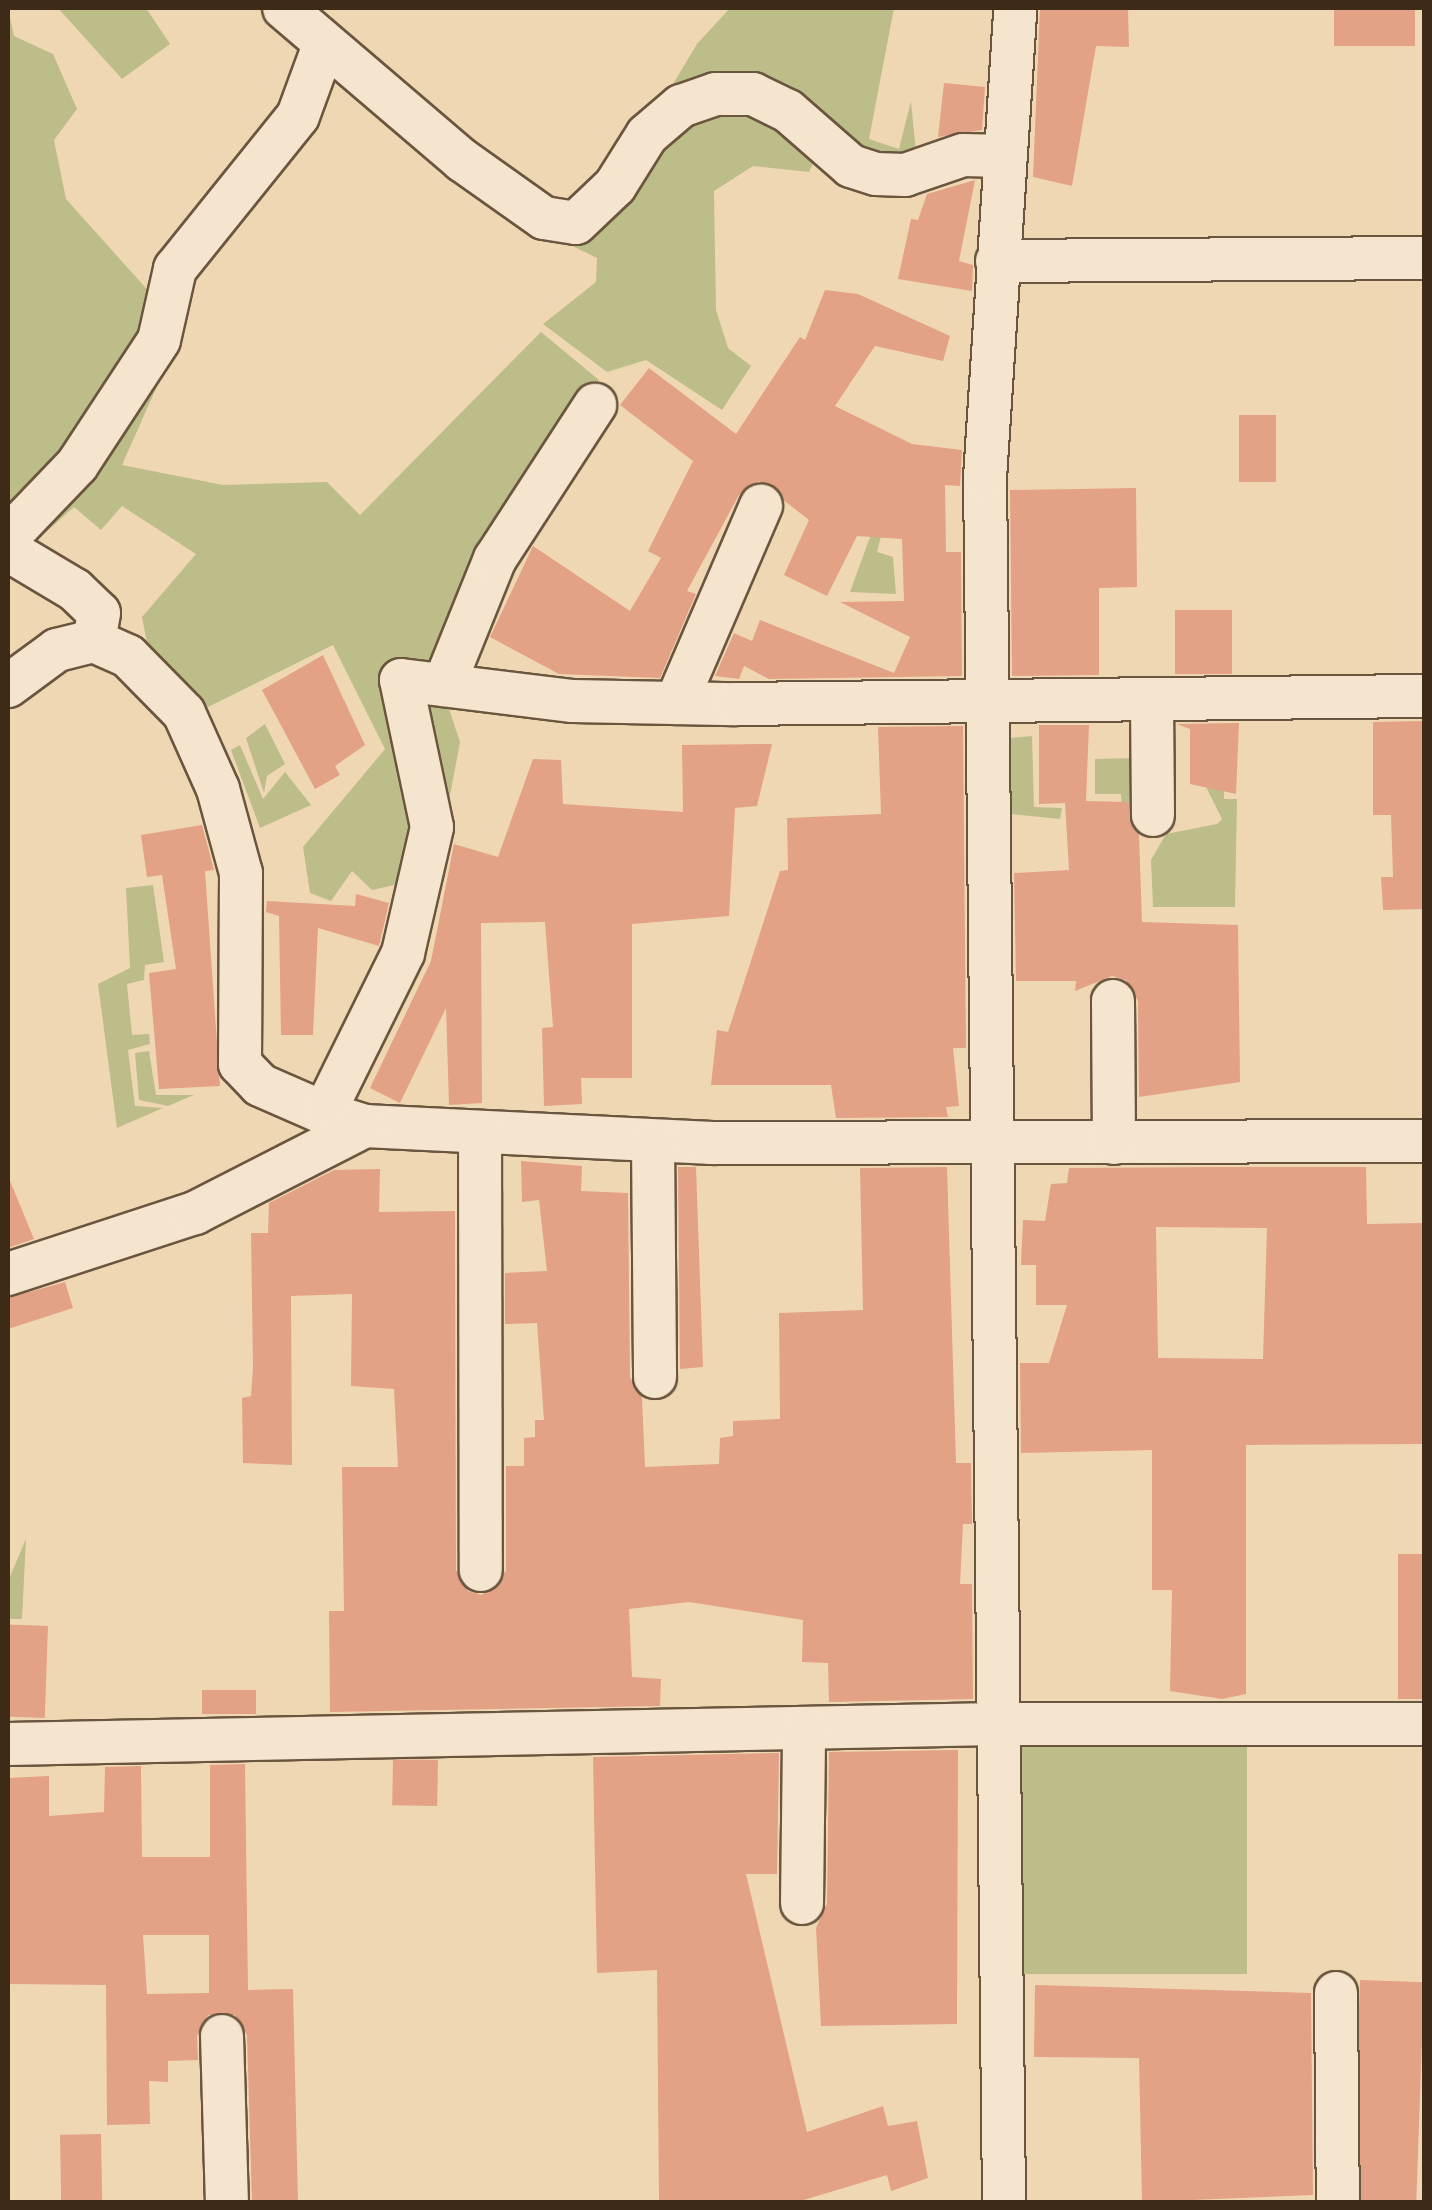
<!DOCTYPE html>
<style>
body{margin:0}
#map{position:relative;width:1432px;height:2210px;overflow:hidden;background:#f0d7b4;font-family:"EB Garamond",serif}
div>[style]{position:absolute}
[style*='--x']{left:calc(var(--x)*1px);top:calc(var(--y)*1px);width:calc(var(--w)*1px);rotate:calc(var(--a)*1deg)}
.green>*{inset:0;background:#bdbd8a;transform-origin:0 0}
.building>*{inset:0;background:#e3a186;transform-origin:0 0}
.roads{filter:drop-shadow(2px 0 #6a563e) drop-shadow(-2px 0 #6a563e) drop-shadow(0 2px #6a563e) drop-shadow(0 -2px #6a563e)}
.minor>*{height:42px;margin:-21px;padding:0 21px;transform-origin:21px;border-radius:21px;background:#f5e5ce}
span{translate:-50% -50%;white-space:nowrap;text-align:center;line-height:1.15;-webkit-text-stroke:8px #f5e5ce;paint-order:stroke}
.frame{position:absolute;inset:0;border:10px solid #3d2b17;pointer-events:none}
</style>
<div id="map">
<div class="green">
<i style="clip-path:polygon(8px 8px,14px 36px,53px 54px,77px 109px,54px 140px,66px 199px,153px 296px,149px 337px,8px 521px)"></i>
<i style="clip-path:polygon(58px 8px,146px 8px,170px 44px,122px 79px)"></i>
<i style="clip-path:polygon(730px 8px,894px 8px,869px 139px,899px 149px,911px 101px,917px 162px,820px 149px,809px 172px,753px 166px,714px 191px,716px 310px,728px 348px,751px 366px,722px 410px,646px 360px,607px 372px,543px 324px,596px 282px,597px 258px,544px 232px,588px 226px,697px 44px)"></i>
<i style="clip-path:polygon(182px 330px,122px 465px,223px 485px,327px 482px,360px 515px,541px 332px,599px 380px,484px 553px,437px 673px,460px 742px,435px 876px,372px 890px,352px 871px,331px 901px,310px 893px,303px 847px,385px 749px,333px 645px,206px 708px,149px 653px,142px 617px,196px 554px,122px 506px,101px 530px,74px 507px,35px 542px,19px 528px)"></i>
<i style="clip-path:polygon(904px 444px,877px 552px,893px 557px,896px 594px,850px 592px)"></i>
<i style="clip-path:polygon(265px 724px,285px 764px,267px 776px,264px 793px,246px 738px)"></i>
<i style="clip-path:polygon(1032px 736px,1034px 807px,1062px 808px,1060px 819px,1010px 814px,1010px 738px)"></i>
<i style="clip-path:polygon(240px 745px,263px 799px,285px 772px,311px 805px,260px 828px,231px 750px)"></i>
<i style="clip-path:polygon(1136px 758px,1137px 812px,1122px 814px,1121px 794px,1095px 794px,1095px 759px)"></i>
<i style="clip-path:polygon(1224px 786px,1224px 799px,1237px 799px,1235px 907px,1153px 907px,1151px 860px,1166px 834px,1217px 824px,1222px 819px,1206px 787px)"></i>
<i style="clip-path:polygon(153px 885px,164px 962px,145px 965px,144px 980px,127px 984px,132px 1035px,149px 1034px,150px 1044px,128px 1050px,135px 1106px,163px 1108px,117px 1128px,98px 984px,130px 968px,126px 888px)"></i>
<i style="clip-path:polygon(149px 1051px,156px 1095px,194px 1095px,168px 1106px,139px 1100px,135px 1053px)"></i>
<i style="clip-path:polygon(26px 1539px,22px 1619px,8px 1619px,8px 1581px)"></i>
<i style="left:1247px;top:1745px;width:229px;height:230px;rotate:90deg"></i>
</div>
<div class="building">
<i style="clip-path:polygon(1040px 8px,1128px 8px,1129px 47px,1096px 46px,1072px 186px,1033px 177px)"></i>
<i style="left:1334px;top:8px;width:81px;height:38px"></i>
<i style="clip-path:polygon(944px 83px,985px 87px,982px 130px,938px 137px)"></i>
<i style="clip-path:polygon(975px 180px,959px 261px,973px 265px,972px 291px,898px 279px,911px 219px,918px 220px,927px 194px)"></i>
<i style="clip-path:polygon(825px 290px,858px 294px,950px 336px,943px 361px,875px 346px,835px 406px,912px 444px,962px 450px,960px 486px,945px 485px,946px 552px,961px 552px,962px 676px,769px 679px,744px 666px,739px 679px,715px 676px,734px 633px,752px 641px,760px 620px,894px 673px,910px 637px,840px 602px,904px 601px,902px 539px,857px 536px,827px 596px,784px 575px,809px 520px,759px 481px,739px 495px,687px 591px,696px 594px,660px 678px,559px 674px,490px 637px,533px 546px,630px 611px,661px 558px,648px 551px,693px 461px,620px 405px,649px 368px,736px 434px,800px 337px,805px 340px)"></i>
<i style="left:1239px;top:415px;width:37px;height:67px"></i>
<i style="clip-path:polygon(1136px 488px,1137px 587px,1099px 588px,1099px 675px,1012px 676px,1010px 490px)"></i>
<i style="left:1175px;top:610px;width:57px;height:64px"></i>
<i style="clip-path:polygon(323px 655px,365px 745px,335px 766px,340px 775px,315px 789px,262px 690px)"></i>
<i style="clip-path:polygon(1424px 721px,1424px 909px,1383px 910px,1381px 877px,1393px 877px,1391px 815px,1373px 815px,1373px 722px)"></i>
<i style="clip-path:polygon(1239px 723px,1236px 794px,1190px 784px,1190px 729px,1177px 724px)"></i>
<i style="clip-path:polygon(1039px 725px,1089px 725px,1086px 801px,1128px 802px,1139px 835px,1142px 922px,1238px 925px,1240px 1082px,1139px 1097px,1138px 1001px,1126px 980px,1112px 976px,1075px 991px,1076px 981px,1016px 981px,1014px 873px,1069px 870px,1065px 803px,1039px 804px)"></i>
<i style="clip-path:polygon(963px 726px,966px 1048px,953px 1048px,959px 1106px,946px 1107px,948px 1117px,836px 1118px,831px 1085px,711px 1085px,717px 1030px,728px 1032px,780px 871px,788px 870px,787px 818px,881px 814px,878px 727px)"></i>
<i style="clip-path:polygon(772px 744px,757px 806px,735px 808px,729px 916px,632px 924px,632px 1078px,581px 1078px,582px 1104px,544px 1106px,542px 1028px,553px 1027px,545px 922px,481px 923px,482px 1103px,449px 1105px,446px 1008px,400px 1103px,370px 1088px,431px 961px,454px 844px,498px 857px,533px 759px,561px 760px,563px 804px,683px 812px,682px 745px)"></i>
<i style="clip-path:polygon(202px 825px,214px 870px,205px 871px,220px 1086px,159px 1089px,149px 973px,176px 969px,162px 875px,147px 877px,141px 835px)"></i>
<i style="clip-path:polygon(356px 894px,389px 903px,379px 946px,318px 928px,313px 1035px,281px 1035px,279px 916px,266px 912px,267px 901px,355px 906px)"></i>
<i style="clip-path:polygon(521px 1161px,582px 1166px,581px 1191px,628px 1193px,630px 1377px,642px 1398px,645px 1467px,719px 1464px,720px 1438px,733px 1436px,733px 1421px,780px 1419px,779px 1313px,863px 1310px,860px 1168px,947px 1167px,956px 1463px,971px 1463px,972px 1524px,963px 1524px,960px 1584px,972px 1584px,973px 1699px,829px 1702px,828px 1663px,802px 1662px,803px 1620px,689px 1602px,629px 1609px,632px 1677px,661px 1679px,660px 1706px,330px 1712px,329px 1611px,344px 1611px,342px 1467px,398px 1467px,394px 1389px,351px 1386px,352px 1294px,291px 1296px,292px 1465px,243px 1463px,242px 1398px,251px 1396px,253px 1368px,251px 1233px,268px 1233px,269px 1203px,334px 1170px,380px 1169px,379px 1212px,455px 1211px,456px 1570px,468px 1591px,482px 1595px,506px 1571px,506px 1466px,524px 1466px,524px 1438px,535px 1437px,535px 1420px,544px 1420px,537px 1323px,505px 1324px,505px 1273px,547px 1271px,539px 1200px,522px 1202px)"></i>
<i style="clip-path:polygon(678px 1167px,696px 1167px,703px 1367px,680px 1369px)"></i>
<i style="clip-path:polygon(evenodd,1215px 1167px,1366px 1167px,1367px 1224px,1424px 1223px,1424px 1444px,1246px 1445px,1246px 1694px,1222px 1699px,1170px 1691px,1172px 1590px,1152px 1590px,1152px 1450px,1021px 1453px,1020px 1363px,1049px 1363px,1067px 1305px,1036px 1305px,1036px 1265px,1021px 1265px,1023px 1220px,1045px 1221px,1051px 1184px,1067px 1183px,1069px 1168px,1215px 1167px,1156px 1227px,1267px 1228px,1263px 1359px,1158px 1358px,1156px 1227px)"></i>
<i style="clip-path:polygon(8px 1176px,34px 1239px,8px 1248px)"></i>
<i style="clip-path:polygon(65px 1282px,73px 1308px,8px 1329px,8px 1298px)"></i>
<i style="left:1398px;top:1554px;width:26px;height:145px"></i>
<i style="left:48px;top:1626px;width:92px;height:40px;rotate:92deg"></i>
<i style="left:256px;top:1690px;width:24px;height:54px;rotate:90deg"></i>
<i style="clip-path:polygon(958px 1750px,957px 2024px,821px 2026px,816px 1928px,827px 1903px,829px 1752px)"></i>
<i style="clip-path:polygon(779px 1753px,777px 1874px,746px 1874px,807px 2132px,883px 2106px,888px 2126px,917px 2121px,928px 2178px,891px 2191px,887px 2175px,797px 2202px,659px 2202px,657px 1970px,597px 1973px,593px 1757px)"></i>
<i style="left:438px;top:1760px;width:46px;height:45px;rotate:91deg"></i>
<i style="clip-path:polygon(evenodd,245px 1764px,248px 1990px,293px 1989px,298px 2202px,252px 2202px,247px 2035px,235px 2015px,208px 2015px,197px 2036px,198px 2060px,168px 2061px,168px 2082px,149px 2081px,150px 2124px,107px 2125px,106px 1985px,8px 1984px,8px 1778px,49px 1776px,49px 1816px,104px 1812px,105px 1767px,141px 1766px,142px 1857px,210px 1857px,210px 1765px,245px 1764px,143px 1935px,209px 1935px,209px 1993px,147px 1994px,143px 1935px)"></i>
<i style="left:1360px;top:1980px;width:64px;height:222px;rotate:2deg"></i>
<i style="clip-path:polygon(1035px 1985px,1311px 1993px,1313px 2195px,1142px 2202px,1139px 2058px,1034px 2057px)"></i>
<i style="left:101px;top:2134px;width:68px;height:41px;rotate:89deg"></i>
</div>
<div class="roads">
<div class="minor">
<i style="--x:284;--y:8;--w:234;--a:40.5"></i>
<i style="--x:462;--y:160;--w:100;--a:35.3"></i>
<i style="--x:544;--y:218;--w:32;--a:9"></i>
<i style="--x:576;--y:223;--w:54;--a:-43.5"></i>
<i style="--x:615;--y:186;--w:60;--a:-57.9"></i>
<i style="--x:647;--y:135;--w:45;--a:-40.5"></i>
<i style="--x:681;--y:106;--w:37;--a:-19"></i>
<i style="--x:716;--y:94;--w:37;--a:0"></i>
<i style="--x:753;--y:94;--w:39;--a:26"></i>
<i style="--x:788;--y:111;--w:84;--a:41.1"></i>
<i style="--x:851;--y:166;--w:26;--a:18"></i>
<i style="--x:876;--y:174;--w:29;--a:2"></i>
<i style="--x:905;--y:175;--w:61;--a:-19"></i>
<i style="--x:963;--y:155;--w:43;--a:1.3"></i>
<i style="--x:997;--y:261;--w:427;--a:-0.4"></i>
<i style="--x:8;--y:537;--w:100;--a:-46.2"></i>
<i style="--x:77;--y:465;--w:149;--a:-56.7"></i>
<i style="--x:159;--y:340;--w:73;--a:-77.3"></i>
<i style="--x:175;--y:269;--w:196;--a:-51.2"></i>
<i style="--x:298;--y:116;--w:76;--a:-69.9"></i>
<i style="--x:8;--y:550;--w:78;--a:30.8"></i>
<i style="--x:75;--y:590;--w:33;--a:44"></i>
<i style="--x:99;--y:613;--w:28;--a:100"></i>
<i style="--x:444;--y:685;--w:136;--a:-68"></i>
<i style="--x:495;--y:559;--w:184;--a:-57"></i>
<i style="--x:8;--y:686;--w:61;--a:-36.3"></i>
<i style="--x:57;--y:650;--w:38;--a:-14"></i>
<i style="--x:94;--y:641;--w:37;--a:24"></i>
<i style="--x:128;--y:656;--w:80;--a:45.5"></i>
<i style="--x:184;--y:713;--w:83;--a:65.9"></i>
<i style="--x:218;--y:789;--w:87;--a:74.7"></i>
<i style="--x:241;--y:873;--w:191;--a:90.3"></i>
<i style="--x:240;--y:1064;--w:29;--a:46"></i>
<i style="--x:260;--y:1085;--w:70;--a:23.6"></i>
<i style="--x:324;--y:1113;--w:43;--a:17.6"></i>
<i style="--x:365;--y:1126;--w:347;--a:2.8"></i>
<i style="--x:712;--y:1143;--w:712;--a:-0.16"></i>
<i style="--x:1152;--y:700;--w:115;--a:89.5"></i>
<i style="--x:676;--y:703;--w:215;--a:-66.7"></i>
<i style="--x:1113;--y:1001;--w:142;--a:89.6"></i>
<i style="--x:324;--y:1113;--w:178;--a:-63.7"></i>
<i style="--x:403;--y:953;--w:129;--a:-77"></i>
<i style="--x:432;--y:827;--w:150;--a:-101.9"></i>
<i style="--x:401;--y:680;--w:173;--a:7"></i>
<i style="--x:573;--y:701;--w:163;--a:1.1"></i>
<i style="--x:736;--y:704;--w:688;--a:-0.67"></i>
<i style="--x:480;--y:1134;--w:436;--a:89.9"></i>
<i style="--x:653;--y:1141;--w:236;--a:89.5"></i>
<i style="--x:8;--y:1274;--w:197;--a:-18.1"></i>
<i style="--x:195;--y:1213;--w:191;--a:-27.1"></i>
<i style="--x:8;--y:1744;--w:988;--a:-1.16"></i>
<i style="--x:996;--y:1724;--w:428;--a:0"></i>
<i style="--x:802;--y:1903;--w:175;--a:-89.3"></i>
<i style="--x:1336;--y:1993;--w:209;--a:89.5"></i>
<i style="--x:222;--y:2036;--w:166;--a:88.3"></i>
<i style="--x:1004;--y:2202;--w:1724;--a:-90.63"></i>
<i style="--x:985;--y:478;--w:471;--a:-86.3"></i>
</div>
</div>
<div class="frame"></div>
</div>
